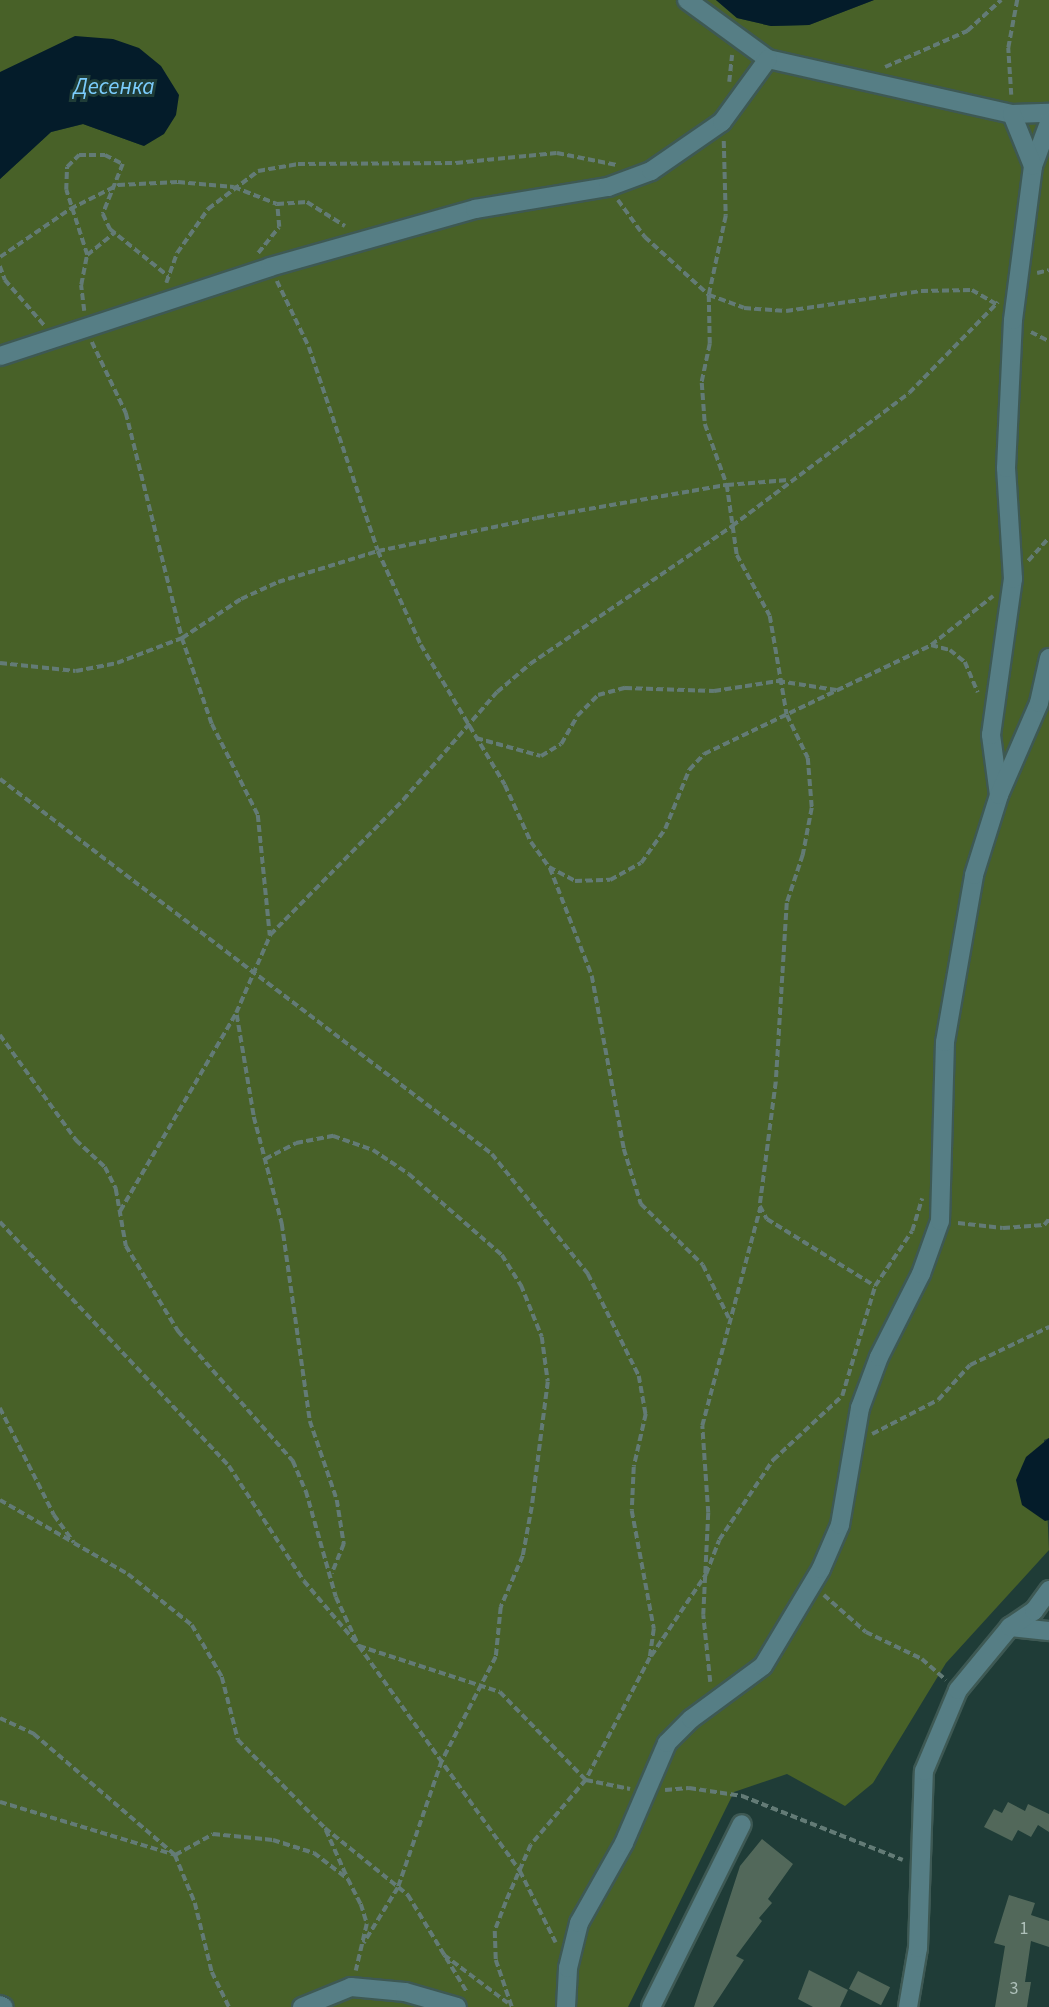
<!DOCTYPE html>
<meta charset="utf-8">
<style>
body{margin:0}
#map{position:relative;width:1049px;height:2007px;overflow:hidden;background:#1f3c37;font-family:"Source Sans 3",sans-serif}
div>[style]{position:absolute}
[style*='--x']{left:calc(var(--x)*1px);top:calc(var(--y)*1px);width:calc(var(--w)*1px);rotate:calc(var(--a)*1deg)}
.green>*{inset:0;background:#486128}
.water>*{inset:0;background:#041c2a}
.building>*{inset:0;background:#52685a;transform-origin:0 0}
.path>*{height:3.5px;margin-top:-1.75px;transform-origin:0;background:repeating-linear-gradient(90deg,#637b76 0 7px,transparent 0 10.5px)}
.roads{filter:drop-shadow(2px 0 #3e5954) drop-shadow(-2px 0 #3e5954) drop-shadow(0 2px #3e5954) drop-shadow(0 -2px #3e5954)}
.minor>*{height:18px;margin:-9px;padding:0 9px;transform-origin:9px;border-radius:9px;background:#567e85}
span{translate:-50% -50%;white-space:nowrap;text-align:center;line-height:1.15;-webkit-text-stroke:6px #1f3c37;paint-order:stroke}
.number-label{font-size:18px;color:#aec0b9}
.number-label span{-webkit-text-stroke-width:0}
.water-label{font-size:23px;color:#7bccfc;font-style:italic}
</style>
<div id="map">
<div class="green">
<i style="clip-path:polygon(0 0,716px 0,737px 18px,771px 26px,809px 25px,874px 0,1049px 0,1049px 1438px,1044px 1440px,1049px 1550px,946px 1663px,873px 1783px,845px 1806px,787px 1774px,734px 1792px,628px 2007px,0 2007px,0 179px,51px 132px,83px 124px,144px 146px,0 72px)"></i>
</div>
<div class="water">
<i style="clip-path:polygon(716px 0,874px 0,809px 25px,771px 26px,737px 18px)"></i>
<i style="clip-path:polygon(75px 36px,113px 39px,139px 48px,161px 66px,179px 95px,176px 115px,164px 134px,144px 146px,83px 124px,51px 132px,0 179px,0 72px)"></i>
<i style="clip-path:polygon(1049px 1438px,1049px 1520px,1045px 1521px,1022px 1505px,1016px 1480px,1026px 1457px)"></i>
</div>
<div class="building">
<i style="clip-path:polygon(1008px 1802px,1025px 1811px,1028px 1804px,1049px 1814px,1049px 1832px,1038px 1825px,1031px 1837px,1018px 1830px,1012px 1841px,984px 1827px,994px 1809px,1002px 1813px)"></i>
<i style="clip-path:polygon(762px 1839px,793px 1864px,768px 1899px,772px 1903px,759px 1918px,762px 1921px,736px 1956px,744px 1960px,713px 2007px,694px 2007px,740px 1866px)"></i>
<i style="clip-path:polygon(1009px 1895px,1035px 1903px,1031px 1915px,1049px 1921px,1049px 1947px,1031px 1941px,1025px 1982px,1031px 1982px,1027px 2007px,995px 2007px,1005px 1946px,994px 1943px)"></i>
<i style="clip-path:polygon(809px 1970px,848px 1990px,840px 2007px,813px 2007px,798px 1999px)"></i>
<i style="left:858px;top:1971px;width:36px;height:20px;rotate:27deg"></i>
</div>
<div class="path">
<i style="--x:885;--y:67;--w:90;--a:-23.7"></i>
<i style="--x:967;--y:31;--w:46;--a:-42.4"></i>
<i style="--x:729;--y:82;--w:27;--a:-84"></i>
<i style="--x:1011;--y:95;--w:47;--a:-93.7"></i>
<i style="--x:1008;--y:48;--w:49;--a:-79.4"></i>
<i style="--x:724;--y:141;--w:75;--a:88.5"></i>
<i style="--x:726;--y:216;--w:81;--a:102.1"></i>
<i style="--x:709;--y:295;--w:49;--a:88.8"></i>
<i style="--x:710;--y:344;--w:40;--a:102"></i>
<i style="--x:702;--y:383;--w:41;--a:85.8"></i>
<i style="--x:705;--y:424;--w:65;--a:70.2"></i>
<i style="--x:727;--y:485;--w:71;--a:81.9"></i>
<i style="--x:737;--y:555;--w:69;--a:61.6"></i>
<i style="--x:770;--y:616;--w:100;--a:80.3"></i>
<i style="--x:787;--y:715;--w:48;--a:64"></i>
<i style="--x:808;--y:758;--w:50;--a:85.4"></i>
<i style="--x:812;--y:808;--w:48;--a:100.8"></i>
<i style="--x:803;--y:855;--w:51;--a:108.4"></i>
<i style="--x:787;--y:903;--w:179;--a:93.5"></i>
<i style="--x:776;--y:1082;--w:125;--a:97.4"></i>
<i style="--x:760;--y:1206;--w:15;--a:62"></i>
<i style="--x:767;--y:1219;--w:127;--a:31.8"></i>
<i style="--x:618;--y:200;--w:46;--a:53.9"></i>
<i style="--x:645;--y:237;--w:86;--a:42.2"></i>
<i style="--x:709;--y:295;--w:37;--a:20"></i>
<i style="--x:744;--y:308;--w:42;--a:4.1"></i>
<i style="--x:786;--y:311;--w:136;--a:-8.4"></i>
<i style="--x:921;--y:291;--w:51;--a:-1.1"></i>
<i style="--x:972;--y:290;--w:30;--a:30"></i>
<i style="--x:258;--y:253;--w:33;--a:-51"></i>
<i style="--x:279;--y:227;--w:22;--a:-95"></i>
<i style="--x:87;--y:255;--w:36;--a:-39"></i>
<i style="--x:0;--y:257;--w:85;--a:-34.4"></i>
<i style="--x:70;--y:209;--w:54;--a:-26.6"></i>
<i style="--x:118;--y:185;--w:60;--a:-2.9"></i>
<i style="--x:178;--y:182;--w:56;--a:5.1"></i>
<i style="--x:234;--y:187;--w:46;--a:21.6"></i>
<i style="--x:277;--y:204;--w:30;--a:-4"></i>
<i style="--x:307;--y:202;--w:45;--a:32.3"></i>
<i style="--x:0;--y:266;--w:15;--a:70"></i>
<i style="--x:5;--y:280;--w:60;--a:49.1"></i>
<i style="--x:1037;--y:273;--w:12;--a:-14"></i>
<i style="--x:277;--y:281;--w:73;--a:64.1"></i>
<i style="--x:309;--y:347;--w:215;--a:71.3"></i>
<i style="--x:378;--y:551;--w:103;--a:65.4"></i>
<i style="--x:421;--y:645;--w:163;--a:59"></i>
<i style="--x:505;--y:785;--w:63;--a:65.5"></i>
<i style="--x:531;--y:842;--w:31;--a:54"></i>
<i style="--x:549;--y:867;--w:30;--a:28"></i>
<i style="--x:575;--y:881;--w:35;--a:-2"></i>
<i style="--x:610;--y:880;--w:35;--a:-29"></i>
<i style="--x:641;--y:863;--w:42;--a:-54.8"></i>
<i style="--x:665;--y:829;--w:64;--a:-67.9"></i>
<i style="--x:689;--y:770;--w:22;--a:-47"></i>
<i style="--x:704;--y:754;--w:252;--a:-25.6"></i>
<i style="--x:931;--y:645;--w:79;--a:-38.3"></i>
<i style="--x:166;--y:283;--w:32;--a:-70"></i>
<i style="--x:177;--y:253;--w:54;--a:-54.8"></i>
<i style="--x:208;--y:209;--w:63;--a:-37.2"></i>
<i style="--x:258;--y:171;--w:41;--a:-9.9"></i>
<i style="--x:298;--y:164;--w:158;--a:-0.4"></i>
<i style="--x:456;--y:163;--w:101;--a:-5.7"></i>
<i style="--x:557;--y:153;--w:61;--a:11.3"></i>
<i style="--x:84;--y:311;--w:26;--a:-97"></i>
<i style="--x:81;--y:285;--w:31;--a:-79"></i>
<i style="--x:87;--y:255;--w:68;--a:-107.9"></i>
<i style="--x:66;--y:190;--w:23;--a:-88"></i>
<i style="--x:67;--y:167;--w:17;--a:-45"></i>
<i style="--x:79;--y:155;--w:26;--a:0"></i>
<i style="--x:105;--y:155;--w:20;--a:27"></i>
<i style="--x:123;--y:164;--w:54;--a:111.8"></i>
<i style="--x:103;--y:214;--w:17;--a:65"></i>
<i style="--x:110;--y:229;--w:75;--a:39"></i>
<i style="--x:1031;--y:332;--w:20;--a:27"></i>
<i style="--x:92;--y:342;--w:79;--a:64.4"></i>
<i style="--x:126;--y:413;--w:232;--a:76"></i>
<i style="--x:182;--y:638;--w:91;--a:70.8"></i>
<i style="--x:212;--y:724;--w:102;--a:63.2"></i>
<i style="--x:258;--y:815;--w:121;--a:84.3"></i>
<i style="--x:1028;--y:561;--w:31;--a:-48"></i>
<i style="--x:931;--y:645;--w:20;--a:15"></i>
<i style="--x:950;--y:650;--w:19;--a:39"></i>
<i style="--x:965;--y:662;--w:33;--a:67"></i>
<i style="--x:0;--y:663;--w:76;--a:6"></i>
<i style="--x:76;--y:671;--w:42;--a:-11"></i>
<i style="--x:117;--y:663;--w:70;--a:-21"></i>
<i style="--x:182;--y:638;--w:71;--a:-33.5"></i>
<i style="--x:241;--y:599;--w:41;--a:-24.7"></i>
<i style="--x:278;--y:582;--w:105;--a:-17.2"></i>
<i style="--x:378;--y:551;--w:162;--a:-11.7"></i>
<i style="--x:537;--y:518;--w:193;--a:-9.9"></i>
<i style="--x:727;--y:485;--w:61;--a:-4.7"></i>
<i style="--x:476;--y:738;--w:67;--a:15.5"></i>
<i style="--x:541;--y:756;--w:23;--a:-31"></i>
<i style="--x:561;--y:744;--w:32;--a:-60"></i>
<i style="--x:577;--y:716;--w:30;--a:-45"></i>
<i style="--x:598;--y:695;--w:28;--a:-15"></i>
<i style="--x:625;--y:688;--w:89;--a:1.9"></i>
<i style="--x:714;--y:691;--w:65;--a:-8.9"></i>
<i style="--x:778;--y:681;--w:59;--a:8.8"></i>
<i style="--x:0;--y:779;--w:619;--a:37.31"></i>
<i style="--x:492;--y:1154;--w:154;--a:51.3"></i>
<i style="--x:588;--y:1274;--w:114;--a:63.4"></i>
<i style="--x:639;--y:1376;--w:39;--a:80"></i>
<i style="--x:646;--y:1414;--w:54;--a:102.8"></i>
<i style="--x:634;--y:1467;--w:44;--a:92.6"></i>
<i style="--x:632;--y:1511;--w:120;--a:79.4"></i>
<i style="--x:654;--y:1629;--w:29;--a:98"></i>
<i style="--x:650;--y:1658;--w:138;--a:117.7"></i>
<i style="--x:586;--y:1780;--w:85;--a:130.2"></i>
<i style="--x:531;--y:1845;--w:62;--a:113.7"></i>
<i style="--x:506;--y:1902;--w:31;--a:111"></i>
<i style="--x:495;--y:1931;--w:29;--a:88"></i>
<i style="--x:496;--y:1960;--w:50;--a:71.2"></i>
<i style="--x:550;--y:868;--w:116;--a:68.7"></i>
<i style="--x:592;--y:976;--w:176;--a:79.5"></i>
<i style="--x:624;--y:1149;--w:58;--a:72.8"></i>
<i style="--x:641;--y:1204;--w:87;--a:44.5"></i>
<i style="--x:703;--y:1265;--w:59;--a:63.9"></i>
<i style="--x:237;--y:1015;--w:103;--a:80.5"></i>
<i style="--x:254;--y:1117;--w:111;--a:75.3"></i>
<i style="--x:282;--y:1224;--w:199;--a:81.9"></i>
<i style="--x:310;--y:1421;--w:83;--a:71.1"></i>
<i style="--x:337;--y:1500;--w:45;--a:81"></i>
<i style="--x:344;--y:1544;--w:32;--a:112"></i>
<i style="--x:0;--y:1035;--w:130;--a:54.1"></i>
<i style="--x:76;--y:1140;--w:40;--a:43"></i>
<i style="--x:105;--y:1167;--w:25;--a:63"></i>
<i style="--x:116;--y:1189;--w:58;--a:80"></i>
<i style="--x:126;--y:1246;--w:100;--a:58.5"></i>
<i style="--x:178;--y:1331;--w:174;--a:48.5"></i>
<i style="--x:293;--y:1461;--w:33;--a:67"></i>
<i style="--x:306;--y:1491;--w:110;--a:74.2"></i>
<i style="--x:336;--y:1597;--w:54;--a:64.9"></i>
<i style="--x:359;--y:1646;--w:277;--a:54.4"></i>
<i style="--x:520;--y:1871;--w:80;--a:63.4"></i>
<i style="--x:265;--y:1159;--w:35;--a:-27"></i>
<i style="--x:296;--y:1143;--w:38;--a:-11"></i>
<i style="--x:333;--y:1136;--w:42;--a:19.3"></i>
<i style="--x:373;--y:1150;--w:43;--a:33.7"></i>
<i style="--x:409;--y:1174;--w:123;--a:41.1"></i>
<i style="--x:502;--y:1255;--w:36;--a:58"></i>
<i style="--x:521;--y:1285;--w:56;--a:68"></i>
<i style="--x:542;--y:1337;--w:45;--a:82.4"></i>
<i style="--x:548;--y:1382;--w:126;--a:97.3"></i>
<i style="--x:532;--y:1507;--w:50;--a:100.4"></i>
<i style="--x:523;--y:1556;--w:56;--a:113.3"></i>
<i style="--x:501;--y:1607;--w:50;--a:95.7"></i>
<i style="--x:496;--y:1657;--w:117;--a:117.4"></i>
<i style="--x:442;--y:1761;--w:134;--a:109.1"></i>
<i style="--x:398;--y:1888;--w:65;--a:121.7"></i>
<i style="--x:120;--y:1211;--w:229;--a:-59.6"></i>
<i style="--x:236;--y:1013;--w:85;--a:-66.4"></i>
<i style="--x:270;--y:935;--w:190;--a:-45.4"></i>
<i style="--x:403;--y:800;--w:143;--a:-49"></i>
<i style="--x:497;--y:692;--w:43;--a:-40.3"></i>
<i style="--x:530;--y:664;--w:245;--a:-34.3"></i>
<i style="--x:732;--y:526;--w:221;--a:-36.9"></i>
<i style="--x:909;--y:393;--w:127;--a:-45.6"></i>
<i style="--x:0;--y:1222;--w:335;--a:46.8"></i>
<i style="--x:229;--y:1466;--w:137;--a:56.9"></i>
<i style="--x:304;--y:1581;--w:85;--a:49.8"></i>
<i style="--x:359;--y:1646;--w:148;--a:18.1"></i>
<i style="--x:500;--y:1692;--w:123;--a:45.7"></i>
<i style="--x:586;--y:1780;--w:45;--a:11.6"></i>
<i style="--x:958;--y:1223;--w:45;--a:6.3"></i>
<i style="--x:1003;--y:1228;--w:41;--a:-4.2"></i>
<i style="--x:1044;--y:1225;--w:8;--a:-50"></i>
<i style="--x:0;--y:1408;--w:120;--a:63.2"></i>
<i style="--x:54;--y:1515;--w:34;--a:54"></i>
<i style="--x:74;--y:1543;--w:62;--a:29.9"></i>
<i style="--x:128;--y:1574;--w:82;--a:38.6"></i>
<i style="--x:192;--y:1625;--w:60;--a:60"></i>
<i style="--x:222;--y:1677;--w:65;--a:75.7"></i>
<i style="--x:238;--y:1740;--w:124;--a:45.3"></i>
<i style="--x:325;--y:1828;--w:107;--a:38.9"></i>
<i style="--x:408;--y:1895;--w:114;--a:58.7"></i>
<i style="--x:872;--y:1434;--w:74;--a:-27.3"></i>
<i style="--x:938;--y:1400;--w:47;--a:-47.6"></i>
<i style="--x:970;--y:1365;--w:88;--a:-25.7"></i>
<i style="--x:0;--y:1500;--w:82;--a:30"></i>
<i style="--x:824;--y:1595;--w:56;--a:41.4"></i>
<i style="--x:866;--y:1632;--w:62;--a:25.7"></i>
<i style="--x:922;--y:1659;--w:32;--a:41"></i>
<i style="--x:651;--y:1656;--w:99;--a:-56.1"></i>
<i style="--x:706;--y:1574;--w:36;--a:-69"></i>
<i style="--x:719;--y:1540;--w:97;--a:-56"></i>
<i style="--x:773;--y:1460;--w:94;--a:-42.8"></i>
<i style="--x:842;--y:1396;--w:115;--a:-73.3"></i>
<i style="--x:875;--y:1286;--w:66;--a:-56.1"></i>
<i style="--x:912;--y:1231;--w:34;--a:-73"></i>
<i style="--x:710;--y:1682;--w:67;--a:-96"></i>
<i style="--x:703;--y:1615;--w:102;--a:-87.2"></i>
<i style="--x:708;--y:1513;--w:87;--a:-93.9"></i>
<i style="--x:702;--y:1426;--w:226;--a:-75.1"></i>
<i style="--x:0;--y:1718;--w:38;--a:25"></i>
<i style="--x:34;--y:1734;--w:186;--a:40.6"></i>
<i style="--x:175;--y:1855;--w:52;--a:67.4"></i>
<i style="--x:195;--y:1903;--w:71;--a:76.2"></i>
<i style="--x:212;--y:1972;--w:39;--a:64"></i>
<i style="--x:665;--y:1790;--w:24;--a:-5"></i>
<i style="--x:689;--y:1788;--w:54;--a:8.6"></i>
<i style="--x:742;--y:1796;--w:173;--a:21.7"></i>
<i style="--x:0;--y:1802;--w:183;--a:16.8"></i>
<i style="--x:175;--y:1855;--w:43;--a:-28.9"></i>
<i style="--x:213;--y:1834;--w:60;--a:5.7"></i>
<i style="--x:273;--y:1840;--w:43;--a:17.6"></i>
<i style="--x:314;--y:1853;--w:43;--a:37.4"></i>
<i style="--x:348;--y:1879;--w:28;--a:63"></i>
<i style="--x:361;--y:1904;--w:21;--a:73"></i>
<i style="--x:367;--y:1924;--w:48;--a:103.2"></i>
<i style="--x:326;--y:1830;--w:51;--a:65.9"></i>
<i style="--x:444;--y:1955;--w:80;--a:36.9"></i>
</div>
<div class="roads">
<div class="minor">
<i style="--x:687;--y:0;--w:100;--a:36.1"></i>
<i style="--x:768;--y:59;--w:250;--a:12.7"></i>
<i style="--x:1012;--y:114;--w:37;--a:-2"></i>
<i style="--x:1033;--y:166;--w:46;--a:-69.6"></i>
<i style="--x:0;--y:356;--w:284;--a:-18.2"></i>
<i style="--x:270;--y:267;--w:213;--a:-15.8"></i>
<i style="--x:475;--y:209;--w:135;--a:-9.4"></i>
<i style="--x:608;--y:187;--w:46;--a:-20.4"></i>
<i style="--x:651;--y:171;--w:86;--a:-34.6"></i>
<i style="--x:722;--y:122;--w:78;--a:-53.9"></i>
<i style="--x:999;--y:795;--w:61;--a:-97.6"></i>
<i style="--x:991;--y:735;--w:158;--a:-82"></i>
<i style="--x:1013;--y:579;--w:111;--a:-93.6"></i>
<i style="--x:1006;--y:468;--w:148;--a:-87.3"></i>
<i style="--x:1013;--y:320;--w:155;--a:-82.6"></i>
<i style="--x:1033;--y:166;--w:56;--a:-112"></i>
<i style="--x:1010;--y:1627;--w:39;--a:6"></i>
<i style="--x:0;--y:2005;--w:4;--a:27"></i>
<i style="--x:302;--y:2007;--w:53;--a:-22.2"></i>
<i style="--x:351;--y:1987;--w:54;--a:5.3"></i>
<i style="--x:405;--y:1992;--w:54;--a:16.1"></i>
<i style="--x:566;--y:2007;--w:39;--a:-87"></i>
<i style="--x:568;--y:1968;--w:46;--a:-76.3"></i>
<i style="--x:579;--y:1923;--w:92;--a:-60.6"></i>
<i style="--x:624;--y:1843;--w:109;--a:-66.7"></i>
<i style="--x:667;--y:1743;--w:34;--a:-45"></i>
<i style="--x:691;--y:1719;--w:89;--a:-36.4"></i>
<i style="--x:763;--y:1666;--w:113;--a:-59.1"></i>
<i style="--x:821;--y:1569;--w:48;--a:-66.6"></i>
<i style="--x:840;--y:1525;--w:119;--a:-80.3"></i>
<i style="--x:860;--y:1408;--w:54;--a:-69.6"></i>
<i style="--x:879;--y:1357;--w:93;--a:-63.2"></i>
<i style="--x:921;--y:1274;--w:56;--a:-70.3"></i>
<i style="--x:940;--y:1221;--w:179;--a:-88.4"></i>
<i style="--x:945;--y:1042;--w:169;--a:-80.1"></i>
<i style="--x:974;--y:875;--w:84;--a:-72.6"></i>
<i style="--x:999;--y:795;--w:100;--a:-66.5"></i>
<i style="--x:1039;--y:703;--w:46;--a:-77.5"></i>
<i style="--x:651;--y:2007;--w:204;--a:-63.6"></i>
<i style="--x:908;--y:2007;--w:60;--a:-80.4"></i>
<i style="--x:918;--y:1948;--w:177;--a:-88.1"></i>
<i style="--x:924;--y:1771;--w:88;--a:-67.2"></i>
<i style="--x:958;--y:1690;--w:82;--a:-50.5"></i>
<i style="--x:1010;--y:1627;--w:29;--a:-34"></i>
<i style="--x:1034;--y:1611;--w:26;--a:-54"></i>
</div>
</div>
<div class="number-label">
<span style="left:1024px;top:1929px">1</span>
<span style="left:1014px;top:1989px">3</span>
</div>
<div class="water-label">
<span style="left:114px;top:87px">Десенка</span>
</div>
</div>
